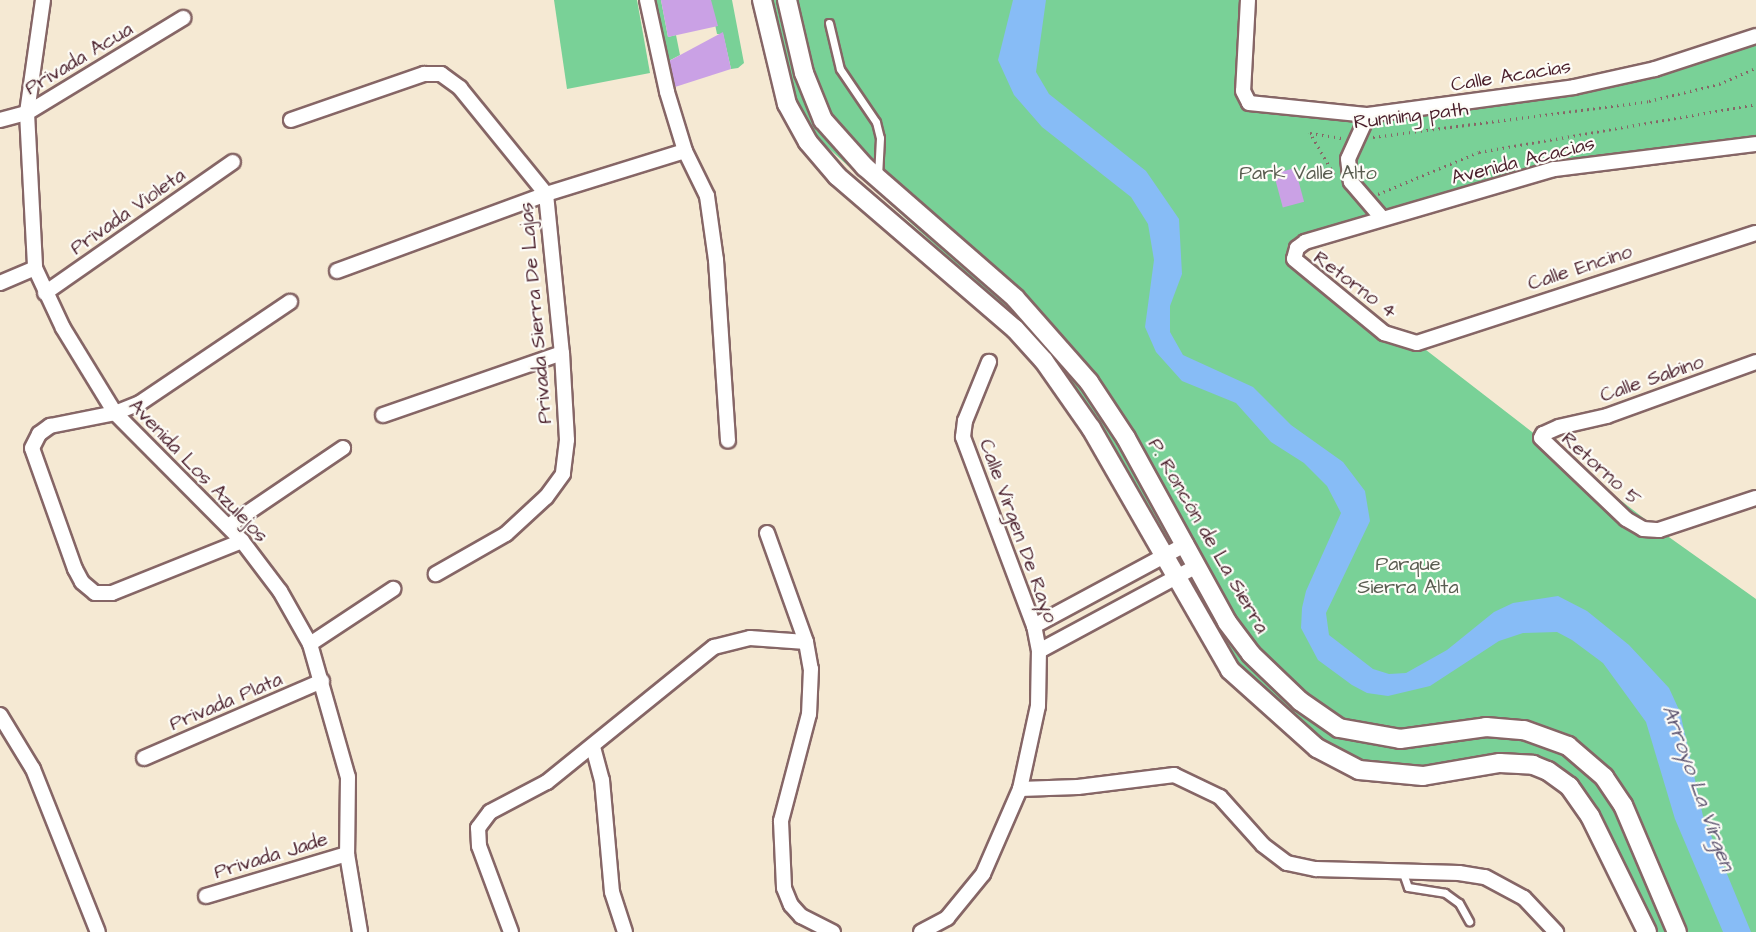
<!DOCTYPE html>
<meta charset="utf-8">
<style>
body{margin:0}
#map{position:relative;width:1756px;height:932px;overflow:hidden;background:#f5e9d3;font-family:"Architects Daughter",sans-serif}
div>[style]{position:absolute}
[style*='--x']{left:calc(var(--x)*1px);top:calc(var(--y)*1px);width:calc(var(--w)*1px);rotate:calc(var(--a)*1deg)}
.green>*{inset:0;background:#79d197}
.water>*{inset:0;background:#87bcf6}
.building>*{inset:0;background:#caa1e5;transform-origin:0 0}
.path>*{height:3px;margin-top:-1.5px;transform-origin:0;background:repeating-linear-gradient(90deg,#866666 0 1.5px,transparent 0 6px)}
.roads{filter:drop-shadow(2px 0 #866666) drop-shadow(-2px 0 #866666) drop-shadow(0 2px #866666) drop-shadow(0 -2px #866666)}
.service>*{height:7px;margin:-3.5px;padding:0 3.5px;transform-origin:3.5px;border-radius:3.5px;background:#fff}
.minor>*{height:14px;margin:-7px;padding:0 7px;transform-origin:7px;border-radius:7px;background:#fff}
.tertiary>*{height:18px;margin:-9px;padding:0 9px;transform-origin:9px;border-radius:9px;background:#fff}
span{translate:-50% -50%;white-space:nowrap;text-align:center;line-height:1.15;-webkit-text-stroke:4.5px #fdfcf7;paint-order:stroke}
.street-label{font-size:20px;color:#4a1f2b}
.park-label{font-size:20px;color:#5a5d51}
.water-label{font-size:21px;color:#5f5672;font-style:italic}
</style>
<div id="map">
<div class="green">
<i style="clip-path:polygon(554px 0,637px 0,650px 73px,567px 89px)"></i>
<i style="clip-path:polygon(649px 0,661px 0,668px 37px,676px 35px,680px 55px,663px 64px)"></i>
<i style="clip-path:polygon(710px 0,732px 0,744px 63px,738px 68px,731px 69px,723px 34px,717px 34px)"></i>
<i style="clip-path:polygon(752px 0,1251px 0,1243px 91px,1265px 107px,1368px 114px,1574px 87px,1756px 36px,1756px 139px,1554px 169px,1288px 245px,1286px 264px,1417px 343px,1659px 530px,1756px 599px,1756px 932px,1647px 932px,1578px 797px,1520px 764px,1403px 776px,1339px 762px,1230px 670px,1186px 573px,1034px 335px,780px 104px)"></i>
</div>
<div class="water">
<i style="clip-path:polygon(1013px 0,1046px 0,1036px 72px,1049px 94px,1146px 171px,1179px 219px,1182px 274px,1170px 306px,1170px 332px,1183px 355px,1253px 387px,1291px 425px,1343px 462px,1365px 491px,1370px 521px,1326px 613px,1329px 635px,1373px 669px,1389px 674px,1406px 673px,1447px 650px,1494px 612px,1513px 603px,1558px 596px,1587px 611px,1629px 645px,1669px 688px,1680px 712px,1703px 816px,1751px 932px,1723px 932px,1675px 819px,1646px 722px,1603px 663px,1572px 640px,1557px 632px,1523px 633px,1499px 641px,1430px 686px,1388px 696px,1367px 693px,1352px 685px,1318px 660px,1301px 628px,1302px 608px,1306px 591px,1341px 513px,1327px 486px,1304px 463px,1271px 442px,1236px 403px,1182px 381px,1156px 352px,1145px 327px,1154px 260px,1148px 224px,1131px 197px,1042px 127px,1014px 95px,998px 60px)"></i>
</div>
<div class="building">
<i style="clip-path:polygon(661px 0,711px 0,718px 26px,668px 37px)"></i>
<i style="clip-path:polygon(723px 32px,731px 69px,675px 87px,669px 61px)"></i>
<i style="left:1295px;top:168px;width:35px;height:22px;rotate:75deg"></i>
</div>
<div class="path">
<i style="--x:1373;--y:137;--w:278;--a:-7.4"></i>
<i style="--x:1649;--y:101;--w:72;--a:-13.7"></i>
<i style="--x:1719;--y:84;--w:40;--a:-23.4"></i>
<i style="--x:1334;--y:174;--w:48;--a:-120.3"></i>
<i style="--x:1310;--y:133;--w:32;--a:9"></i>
<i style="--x:1378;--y:194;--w:109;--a:-22.6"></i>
<i style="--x:1479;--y:152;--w:281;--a:-9.8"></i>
</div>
<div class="roads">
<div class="service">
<i style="--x:829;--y:23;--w:47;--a:76.6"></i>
<i style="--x:840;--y:69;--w:64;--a:55.8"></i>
<i style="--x:876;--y:122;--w:16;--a:76"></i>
<i style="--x:880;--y:138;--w:37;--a:93"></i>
<i style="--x:1402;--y:870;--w:18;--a:71"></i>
<i style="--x:1408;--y:887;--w:37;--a:9"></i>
<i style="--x:1445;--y:893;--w:17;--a:36"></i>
<i style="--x:1459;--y:903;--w:21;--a:61"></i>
</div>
<div class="minor">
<i style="--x:43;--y:0;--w:114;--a:98.1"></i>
<i style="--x:27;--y:113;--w:155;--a:87"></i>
<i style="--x:35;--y:268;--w:66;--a:65"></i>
<i style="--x:63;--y:328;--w:100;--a:58.5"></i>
<i style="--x:115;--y:413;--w:180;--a:45.2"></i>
<i style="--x:242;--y:541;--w:63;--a:52.8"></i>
<i style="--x:280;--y:591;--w:61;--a:60.5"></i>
<i style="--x:310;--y:644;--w:138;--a:74.1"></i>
<i style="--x:348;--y:777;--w:77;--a:90.7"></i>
<i style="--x:347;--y:854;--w:79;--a:80.5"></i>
<i style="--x:647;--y:0;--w:94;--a:77.7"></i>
<i style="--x:667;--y:92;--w:62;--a:73"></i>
<i style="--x:685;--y:151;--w:50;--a:63.9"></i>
<i style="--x:707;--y:196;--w:65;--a:82"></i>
<i style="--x:716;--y:260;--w:181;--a:86.2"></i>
<i style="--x:1248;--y:0;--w:91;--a:93.1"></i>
<i style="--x:1243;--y:91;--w:13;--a:63"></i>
<i style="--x:1249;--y:103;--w:120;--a:5.8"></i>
<i style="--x:1368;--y:115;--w:208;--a:-7.7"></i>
<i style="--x:1574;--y:87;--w:83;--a:-12.5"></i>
<i style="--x:1655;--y:69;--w:106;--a:-18.1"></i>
<i style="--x:1368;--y:115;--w:48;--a:114.4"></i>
<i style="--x:1348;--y:159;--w:23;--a:83"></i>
<i style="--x:1351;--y:182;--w:48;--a:49.3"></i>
<i style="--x:0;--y:120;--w:28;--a:-15"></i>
<i style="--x:27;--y:113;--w:183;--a:-31.3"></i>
<i style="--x:291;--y:120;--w:141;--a:-19.1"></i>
<i style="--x:424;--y:74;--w:17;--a:0"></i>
<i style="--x:441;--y:74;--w:24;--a:36"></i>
<i style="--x:460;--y:88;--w:136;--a:50.9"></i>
<i style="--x:546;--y:194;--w:160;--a:84.3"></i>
<i style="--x:562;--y:353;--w:87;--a:86.7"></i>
<i style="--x:567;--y:440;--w:34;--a:97"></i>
<i style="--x:563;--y:474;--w:29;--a:126"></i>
<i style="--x:546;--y:497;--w:54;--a:137.2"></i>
<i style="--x:506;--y:534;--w:81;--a:150.3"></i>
<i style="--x:1756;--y:144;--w:204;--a:172.9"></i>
<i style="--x:1554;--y:169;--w:259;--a:163.7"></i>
<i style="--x:1305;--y:242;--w:10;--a:143"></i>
<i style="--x:1297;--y:248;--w:11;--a:105"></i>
<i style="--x:1294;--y:259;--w:117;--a:39.4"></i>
<i style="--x:1384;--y:333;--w:34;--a:17"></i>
<i style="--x:1417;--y:343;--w:356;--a:-18"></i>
<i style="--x:337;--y:271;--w:223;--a:-20.2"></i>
<i style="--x:546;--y:194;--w:145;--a:-17.2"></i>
<i style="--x:0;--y:283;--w:38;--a:-23"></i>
<i style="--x:45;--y:293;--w:229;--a:-34.9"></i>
<i style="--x:1756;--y:362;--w:158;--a:160.1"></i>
<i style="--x:1607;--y:416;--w:49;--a:167.1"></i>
<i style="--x:1559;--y:427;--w:17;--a:156"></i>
<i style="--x:1543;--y:434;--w:4;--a:117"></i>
<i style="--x:1541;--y:438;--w:117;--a:43.6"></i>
<i style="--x:1626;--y:519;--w:20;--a:30"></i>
<i style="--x:1643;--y:529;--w:16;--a:4"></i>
<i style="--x:1659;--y:530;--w:102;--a:-18.3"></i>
<i style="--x:383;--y:415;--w:189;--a:-19.1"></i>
<i style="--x:228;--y:526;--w:139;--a:-34.1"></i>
<i style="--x:767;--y:533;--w:116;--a:70.3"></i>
<i style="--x:806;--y:642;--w:27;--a:80"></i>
<i style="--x:811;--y:669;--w:45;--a:92.5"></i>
<i style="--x:809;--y:714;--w:111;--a:104.7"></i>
<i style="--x:781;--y:821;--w:67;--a:87.4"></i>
<i style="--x:784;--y:888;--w:18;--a:68"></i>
<i style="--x:791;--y:905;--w:15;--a:48"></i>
<i style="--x:801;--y:916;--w:36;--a:27"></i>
<i style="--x:242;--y:541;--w:140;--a:158.2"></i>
<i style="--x:112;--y:593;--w:17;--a:180"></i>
<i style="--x:95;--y:593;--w:17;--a:-140"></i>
<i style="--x:82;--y:582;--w:15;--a:-118"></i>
<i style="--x:75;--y:569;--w:128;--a:-109.6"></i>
<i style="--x:32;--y:448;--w:16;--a:-63"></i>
<i style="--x:39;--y:434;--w:14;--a:-36"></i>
<i style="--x:50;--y:426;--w:66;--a:-11.3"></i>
<i style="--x:115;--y:413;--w:27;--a:-22"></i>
<i style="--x:140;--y:403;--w:181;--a:-34"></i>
<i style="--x:1034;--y:626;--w:173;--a:-28.3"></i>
<i style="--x:310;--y:644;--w:100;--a:-33.5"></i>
<i style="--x:1039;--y:651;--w:179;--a:-28.3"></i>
<i style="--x:0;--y:715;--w:63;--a:58.6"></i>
<i style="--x:33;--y:769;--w:175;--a:68.3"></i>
<i style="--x:593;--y:747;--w:34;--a:75"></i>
<i style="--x:602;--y:780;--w:112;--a:84.9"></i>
<i style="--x:612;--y:892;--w:42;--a:72"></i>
<i style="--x:144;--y:758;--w:194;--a:-23.4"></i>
<i style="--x:1020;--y:789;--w:58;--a:-2"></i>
<i style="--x:1078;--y:787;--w:97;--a:-7.1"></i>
<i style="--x:1174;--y:775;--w:51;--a:25.6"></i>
<i style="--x:1220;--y:797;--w:64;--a:48.1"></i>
<i style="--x:1263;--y:845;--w:30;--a:37"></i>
<i style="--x:1287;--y:863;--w:30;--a:12"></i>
<i style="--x:1316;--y:869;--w:143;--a:1.6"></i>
<i style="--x:1459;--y:873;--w:26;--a:9"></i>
<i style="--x:1485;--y:877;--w:44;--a:28.3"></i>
<i style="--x:1524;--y:898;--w:47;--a:46.7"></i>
<i style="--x:206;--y:896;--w:147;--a:-16.6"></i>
<i style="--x:511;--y:932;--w:92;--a:-110.4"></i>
<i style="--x:479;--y:846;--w:18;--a:-93"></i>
<i style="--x:478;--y:828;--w:20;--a:-53"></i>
<i style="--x:490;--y:812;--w:64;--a:-27.8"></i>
<i style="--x:547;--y:782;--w:215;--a:-39"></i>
<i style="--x:714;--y:647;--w:37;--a:-14"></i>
<i style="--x:750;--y:638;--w:56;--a:4.1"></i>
<i style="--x:921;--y:932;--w:30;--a:-28"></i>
<i style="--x:947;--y:918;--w:57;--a:-50.7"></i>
<i style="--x:983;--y:874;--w:93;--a:-66.5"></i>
<i style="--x:1020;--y:789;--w:85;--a:-77.8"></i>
<i style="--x:1038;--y:706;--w:55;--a:-89"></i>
<i style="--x:1039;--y:651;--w:25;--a:-101"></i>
<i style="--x:1034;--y:626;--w:202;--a:-110.6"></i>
<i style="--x:963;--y:437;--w:16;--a:-83"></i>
<i style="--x:965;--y:421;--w:64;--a:-67.9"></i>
</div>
<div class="tertiary">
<i style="--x:762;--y:0;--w:107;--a:76.5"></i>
<i style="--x:787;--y:104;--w:43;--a:61.1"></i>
<i style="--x:808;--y:142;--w:45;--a:49.5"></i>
<i style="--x:837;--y:176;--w:235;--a:40.7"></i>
<i style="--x:1015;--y:329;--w:43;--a:47.8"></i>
<i style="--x:1044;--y:361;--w:82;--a:55"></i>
<i style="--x:1091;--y:428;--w:279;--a:60.1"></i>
<i style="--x:1230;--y:670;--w:117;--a:41.9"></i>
<i style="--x:1317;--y:748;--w:47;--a:27.6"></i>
<i style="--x:1359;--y:770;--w:64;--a:5.4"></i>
<i style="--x:1423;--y:776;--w:78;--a:-9.6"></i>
<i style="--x:1500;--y:763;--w:33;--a:3"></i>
<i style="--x:1533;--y:765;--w:16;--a:22"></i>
<i style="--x:1548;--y:771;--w:26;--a:36"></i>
<i style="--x:1569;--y:786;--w:37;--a:55"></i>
<i style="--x:1590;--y:816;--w:129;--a:63.8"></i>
<i style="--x:787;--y:0;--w:75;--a:76.9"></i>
<i style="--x:804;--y:73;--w:51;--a:68"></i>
<i style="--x:823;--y:120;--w:63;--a:48.2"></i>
<i style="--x:865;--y:167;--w:199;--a:41.1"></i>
<i style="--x:1015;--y:298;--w:112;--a:48.6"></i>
<i style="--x:1089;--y:382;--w:67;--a:56.5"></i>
<i style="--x:1126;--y:438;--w:210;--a:61.2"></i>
<i style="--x:1227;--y:622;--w:40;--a:53"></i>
<i style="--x:1251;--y:654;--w:68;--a:43.8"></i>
<i style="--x:1300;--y:701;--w:47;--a:34.7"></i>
<i style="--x:1339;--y:728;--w:62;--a:10.2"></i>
<i style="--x:1400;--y:739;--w:87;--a:-7.9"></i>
<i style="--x:1486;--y:727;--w:38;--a:5"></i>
<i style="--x:1524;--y:730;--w:47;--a:20"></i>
<i style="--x:1568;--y:746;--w:48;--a:40.7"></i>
<i style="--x:1604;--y:777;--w:34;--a:56"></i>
<i style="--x:1623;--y:805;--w:138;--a:67"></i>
</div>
</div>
<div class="street-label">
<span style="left:79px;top:59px;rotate:-31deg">Privada Acua</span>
<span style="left:1511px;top:76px;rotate:-9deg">Calle Acacias</span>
<span style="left:1411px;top:116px;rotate:-7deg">Running path</span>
<span style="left:1523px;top:161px;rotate:-14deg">Avenida Acacias</span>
<span style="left:128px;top:212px;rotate:-35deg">Privada Violeta</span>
<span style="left:1580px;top:268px;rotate:-18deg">Calle Encino</span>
<span style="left:1355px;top:285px;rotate:37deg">Retorno 4</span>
<span style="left:536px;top:313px;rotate:-95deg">Privada Sierra De Lajas</span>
<span style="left:1652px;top:379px;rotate:-19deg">Calle Sabino</span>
<span style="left:1601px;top:469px;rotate:42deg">Retorno 5</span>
<span style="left:198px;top:471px;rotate:46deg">Avenida Los Azulejos</span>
<span style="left:1018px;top:531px;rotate:70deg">Calle Virgen De Rayo</span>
<span style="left:1208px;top:536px;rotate:60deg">P. Roncón de La Sierra</span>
<span style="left:226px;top:702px;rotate:-23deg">Privada Plata</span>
<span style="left:271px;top:856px;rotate:-17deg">Privada Jade</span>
</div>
<div class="park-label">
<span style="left:1308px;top:173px">Park Valle Alto</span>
<span style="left:1408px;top:576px">Parque<br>Sierra Alta</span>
</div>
<div class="water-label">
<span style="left:1698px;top:788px;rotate:70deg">Arroyo La Virgen</span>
</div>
</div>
